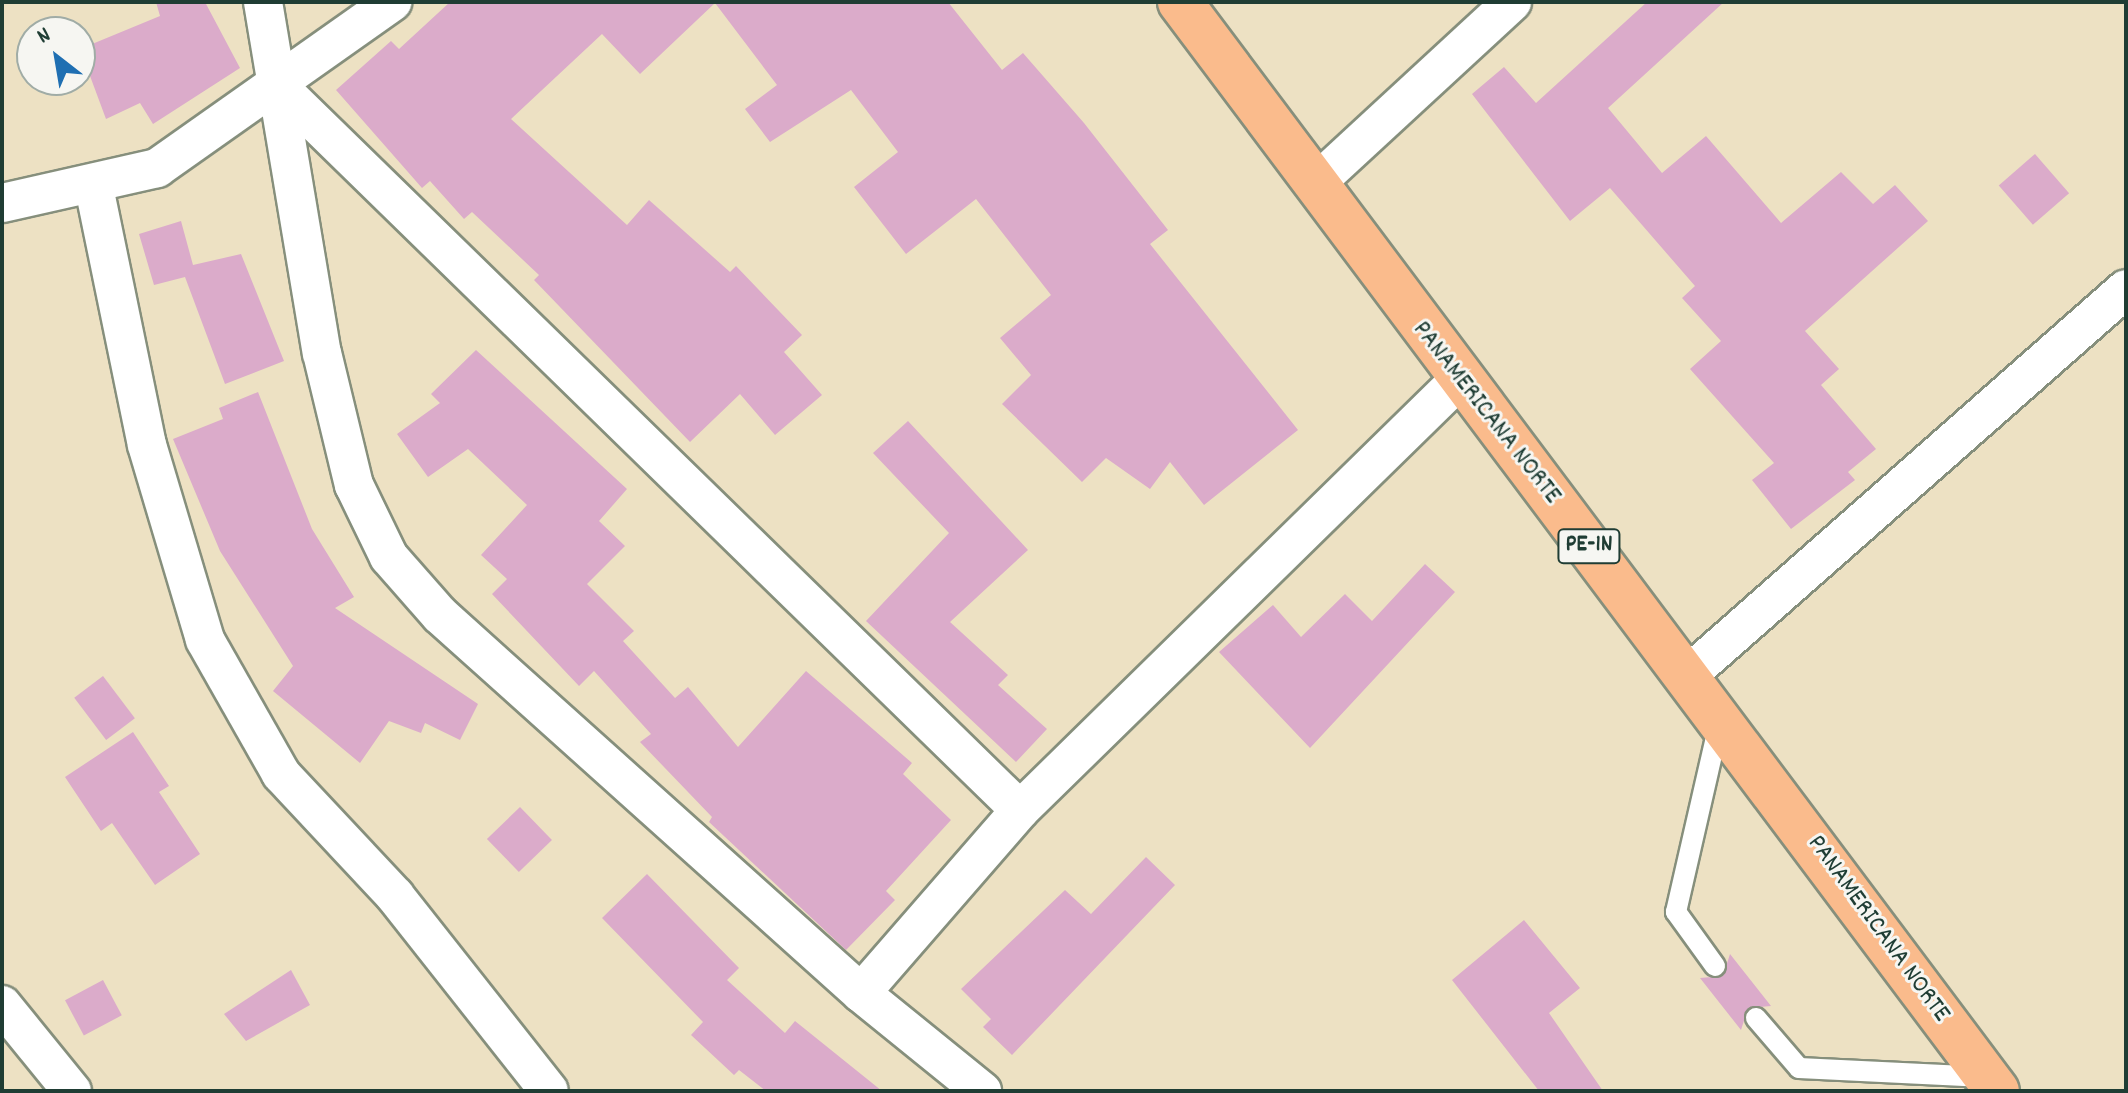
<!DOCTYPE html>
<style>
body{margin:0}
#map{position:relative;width:2128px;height:1093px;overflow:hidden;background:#ede1c3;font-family:Dekko,sans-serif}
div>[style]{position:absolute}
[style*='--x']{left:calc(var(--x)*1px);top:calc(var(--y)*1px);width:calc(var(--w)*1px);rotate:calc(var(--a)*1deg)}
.building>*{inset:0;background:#dbabca;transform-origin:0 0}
.roads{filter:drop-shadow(2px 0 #868f7c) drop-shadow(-2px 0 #868f7c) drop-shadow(0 2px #868f7c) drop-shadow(0 -2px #868f7c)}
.service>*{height:20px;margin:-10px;padding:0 10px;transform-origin:10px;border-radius:10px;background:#fff}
.minor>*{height:38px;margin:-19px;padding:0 19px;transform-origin:19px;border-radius:19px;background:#fff}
.trunk>*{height:44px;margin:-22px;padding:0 22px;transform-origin:22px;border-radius:22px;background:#fabb8c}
span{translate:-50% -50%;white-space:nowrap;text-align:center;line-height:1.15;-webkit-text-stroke:6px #f6f6f2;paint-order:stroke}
.shield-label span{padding:2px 6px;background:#f6f6f2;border:2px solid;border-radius:6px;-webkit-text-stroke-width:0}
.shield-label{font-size:24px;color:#1f3d34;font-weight:700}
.street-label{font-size:26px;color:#1f3d34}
.frame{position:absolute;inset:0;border:4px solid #1f3d34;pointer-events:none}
.north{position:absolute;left:16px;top:16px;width:80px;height:80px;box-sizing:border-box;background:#f6f6f2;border:2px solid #a0aca6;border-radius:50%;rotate:329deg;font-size:22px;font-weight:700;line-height:32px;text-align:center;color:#1f3d34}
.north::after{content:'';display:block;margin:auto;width:28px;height:36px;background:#1f6fb2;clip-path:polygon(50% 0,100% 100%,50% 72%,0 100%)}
</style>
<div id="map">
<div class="building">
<i style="clip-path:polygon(156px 2px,205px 2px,240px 68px,153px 124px,140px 103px,106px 119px,80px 49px,160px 16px)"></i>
<i style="clip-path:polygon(450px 2px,948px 2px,1002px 70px,1023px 53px,1084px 123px,1168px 230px,1150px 244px,1298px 430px,1204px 505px,1170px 462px,1150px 489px,1106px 458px,1082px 482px,1002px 404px,1031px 375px,1000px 338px,1051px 295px,976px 199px,906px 254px,854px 187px,898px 152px,851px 90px,770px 142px,745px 109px,777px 85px,715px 3px,640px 74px,602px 34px,511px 119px,627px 225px,649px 200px,730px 272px,736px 266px,802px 335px,784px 352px,822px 395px,775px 435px,740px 394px,690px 442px,534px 280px,539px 275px,472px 212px,464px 219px,430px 181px,422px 188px,336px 90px,391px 41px,399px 49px)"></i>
<i style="clip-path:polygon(1647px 2px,1724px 2px,1608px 108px,1662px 173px,1706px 136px,1781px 223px,1841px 172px,1873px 204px,1895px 185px,1928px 221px,1805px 331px,1839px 369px,1821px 385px,1876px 449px,1848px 472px,1855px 480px,1791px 529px,1752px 480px,1774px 463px,1690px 369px,1721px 341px,1682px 298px,1695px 286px,1610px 188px,1570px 221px,1472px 94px,1504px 67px,1536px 103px)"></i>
<i style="left:2035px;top:154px;width:52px;height:48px;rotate:49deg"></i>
<i style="clip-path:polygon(181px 221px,193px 265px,241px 254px,284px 361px,225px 384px,185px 277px,154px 285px,139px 234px)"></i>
<i style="clip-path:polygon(476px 350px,627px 489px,599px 521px,625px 546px,587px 584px,634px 631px,623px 641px,675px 698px,688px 687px,738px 747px,806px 671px,912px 763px,903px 774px,951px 820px,886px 891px,895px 900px,846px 950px,709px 822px,712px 817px,640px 742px,651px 734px,594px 671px,579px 686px,492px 594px,507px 579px,481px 555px,527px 505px,468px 449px,428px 477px,397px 434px,440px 403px,431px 394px)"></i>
<i style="clip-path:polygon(258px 392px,312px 529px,354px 597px,335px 608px,478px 704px,460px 740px,425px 723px,421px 733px,389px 721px,360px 763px,273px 691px,293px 666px,220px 551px,173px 439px,223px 419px,219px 408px)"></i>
<i style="clip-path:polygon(908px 421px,1028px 550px,950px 622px,1008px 675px,998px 685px,1047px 729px,1016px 762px,866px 621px,949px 533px,873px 453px)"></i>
<i style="clip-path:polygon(1425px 564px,1455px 592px,1310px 748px,1219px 652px,1273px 605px,1301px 637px,1345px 594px,1372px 621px)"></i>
<i style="left:103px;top:676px;width:53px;height:36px;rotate:53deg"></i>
<i style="clip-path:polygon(133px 732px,169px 786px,159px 792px,200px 854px,155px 885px,112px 823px,101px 831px,65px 777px)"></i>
<i style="left:520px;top:807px;width:46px;height:46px;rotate:46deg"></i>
<i style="clip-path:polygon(1146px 857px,1175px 885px,1012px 1055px,983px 1027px,991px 1019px,961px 989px,1065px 890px,1091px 914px)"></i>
<i style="clip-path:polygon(647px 874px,739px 968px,727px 980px,785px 1033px,795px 1021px,882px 1091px,766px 1091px,739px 1070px,734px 1075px,691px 1035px,703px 1022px,602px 918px)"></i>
<i style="clip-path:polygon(1524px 920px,1580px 988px,1549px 1013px,1603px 1091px,1539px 1091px,1452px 980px)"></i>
<i style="clip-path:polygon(1730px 954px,1771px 1006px,1748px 1008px,1741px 1030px,1700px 978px,1723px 976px)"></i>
<i style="clip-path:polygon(291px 970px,310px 1005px,246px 1041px,224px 1014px)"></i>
<i style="left:103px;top:980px;width:40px;height:43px;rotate:62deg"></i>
</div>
<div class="roads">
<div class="service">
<i style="--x:1715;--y:966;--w:67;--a:-125.8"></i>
<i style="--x:1676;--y:912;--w:193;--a:-77.1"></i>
<i style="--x:1756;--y:1018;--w:66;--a:49.3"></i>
<i style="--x:1799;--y:1068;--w:186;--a:2.8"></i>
</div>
<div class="minor">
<i style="--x:263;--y:2;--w:356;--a:80.5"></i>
<i style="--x:322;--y:353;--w:136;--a:76.4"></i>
<i style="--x:354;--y:485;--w:80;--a:64.1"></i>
<i style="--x:389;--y:557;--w:77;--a:48.7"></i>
<i style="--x:440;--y:615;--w:566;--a:41.92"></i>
<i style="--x:861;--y:993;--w:156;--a:39"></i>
<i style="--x:277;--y:85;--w:1038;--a:44.3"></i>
<i style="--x:1315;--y:184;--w:268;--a:-42.7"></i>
<i style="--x:94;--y:187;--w:263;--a:78.4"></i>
<i style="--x:147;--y:445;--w:203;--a:73.4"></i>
<i style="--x:205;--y:640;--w:154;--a:60.4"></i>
<i style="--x:281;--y:774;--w:167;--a:46.9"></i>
<i style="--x:395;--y:896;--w:248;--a:51.7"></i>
<i style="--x:2;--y:203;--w:159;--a:-12.7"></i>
<i style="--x:157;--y:168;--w:288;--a:-35.2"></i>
<i style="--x:1689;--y:674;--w:582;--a:-41.38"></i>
<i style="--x:861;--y:993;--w:242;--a:-49"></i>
<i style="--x:1020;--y:810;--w:615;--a:-44.41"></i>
<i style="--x:2;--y:1005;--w:111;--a:50.9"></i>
</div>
<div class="trunk">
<i style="--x:1180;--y:2;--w:1361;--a:53.12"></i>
</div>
</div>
<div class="shield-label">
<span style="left:1589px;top:546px">PE-1N</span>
</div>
<div class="street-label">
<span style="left:1486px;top:413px;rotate:52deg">PANAMERICANA NORTE</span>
<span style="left:1878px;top:929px;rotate:54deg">PANAMERICANA NORTE</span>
</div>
<div class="frame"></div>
<div class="north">N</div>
</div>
